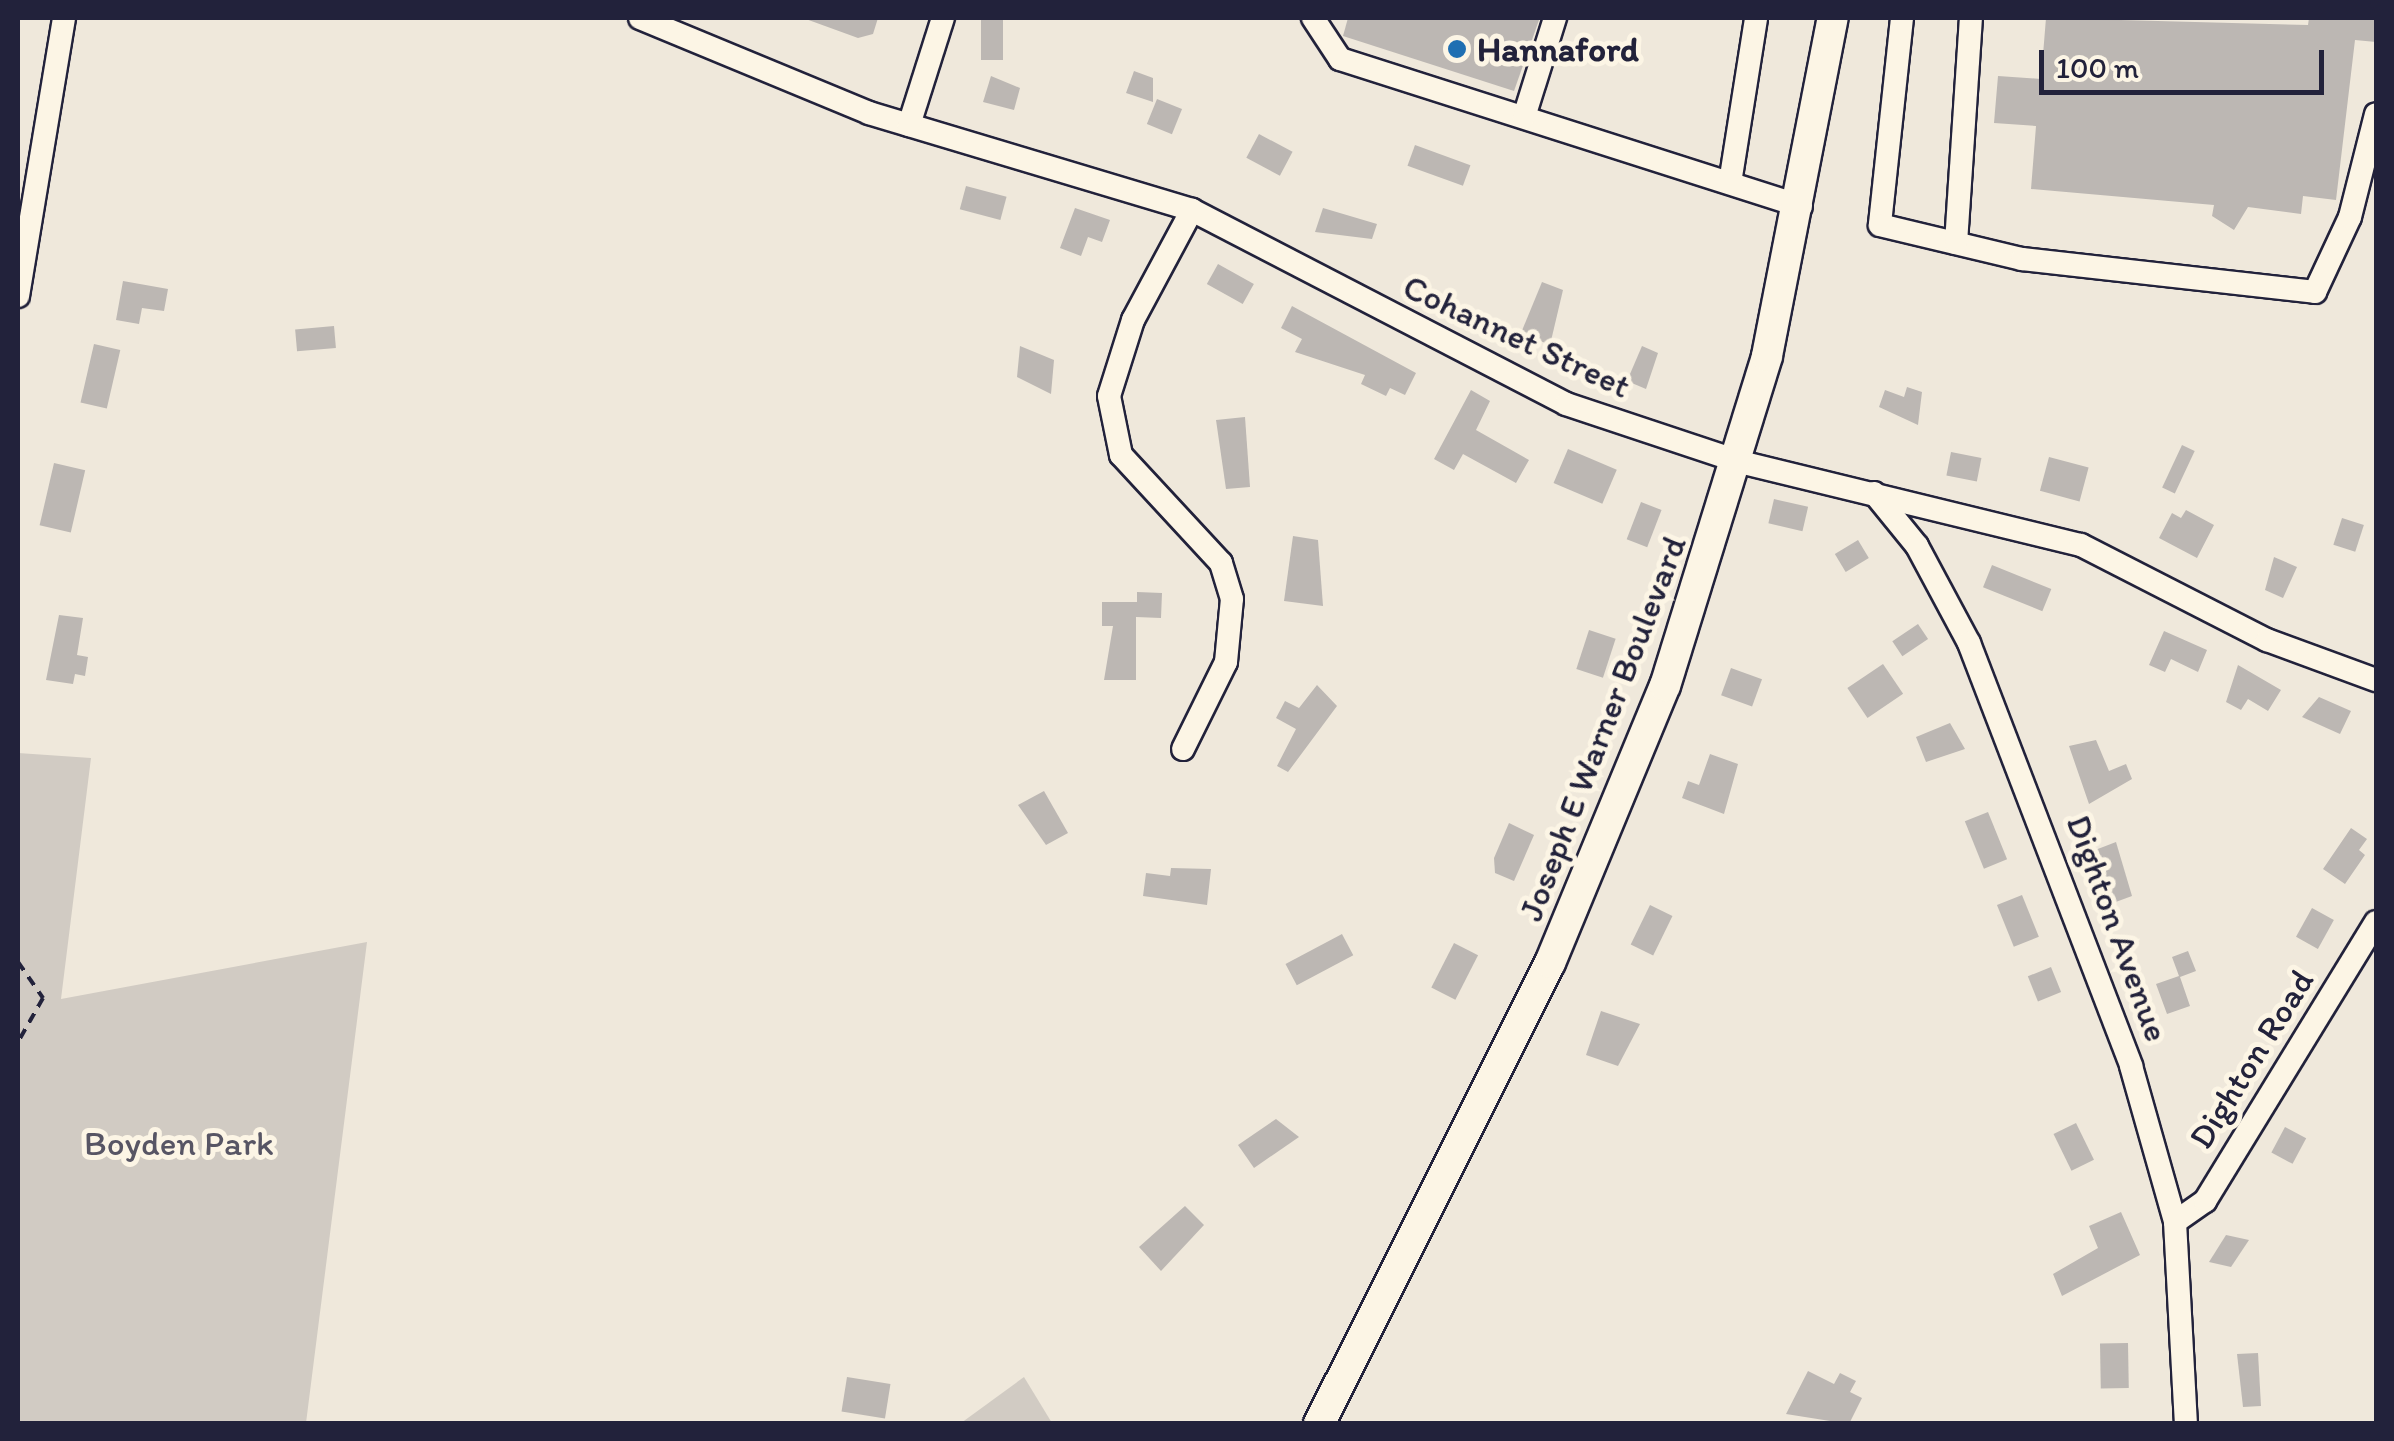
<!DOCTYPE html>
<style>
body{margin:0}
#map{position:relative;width:2394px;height:1441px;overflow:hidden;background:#efe8db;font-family:Itim,sans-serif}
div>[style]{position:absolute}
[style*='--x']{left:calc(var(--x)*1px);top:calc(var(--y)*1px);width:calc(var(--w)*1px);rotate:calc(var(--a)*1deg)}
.green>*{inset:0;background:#d1cbc3}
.building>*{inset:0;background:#bcb7b3;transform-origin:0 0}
.path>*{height:4px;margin-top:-2px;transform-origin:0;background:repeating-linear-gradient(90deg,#22223b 0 10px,transparent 0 18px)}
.roads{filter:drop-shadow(2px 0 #22223b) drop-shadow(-2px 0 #22223b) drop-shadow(0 2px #22223b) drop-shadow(0 -2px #22223b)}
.minor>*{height:22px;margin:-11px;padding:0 11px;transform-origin:11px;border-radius:11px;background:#fcf5e5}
.major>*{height:30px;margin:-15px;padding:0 15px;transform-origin:15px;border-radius:15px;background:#fcf5e5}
.dots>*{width:28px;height:28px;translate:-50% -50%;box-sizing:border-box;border:5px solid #fcf5e5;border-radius:50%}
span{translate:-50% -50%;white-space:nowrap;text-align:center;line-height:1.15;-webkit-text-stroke:10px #fcf5e5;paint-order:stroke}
.poi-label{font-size:35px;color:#22223b;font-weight:700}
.left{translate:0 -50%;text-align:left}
.street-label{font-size:35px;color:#22223b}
.park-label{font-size:35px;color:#575564}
.frame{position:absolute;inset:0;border:20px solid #22223b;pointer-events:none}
.scale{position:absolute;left:2039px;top:50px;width:285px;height:45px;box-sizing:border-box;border:5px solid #22223b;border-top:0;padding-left:12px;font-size:30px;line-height:35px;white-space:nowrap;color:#22223b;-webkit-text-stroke:8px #fcf5e5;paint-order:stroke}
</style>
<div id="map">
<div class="green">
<i style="clip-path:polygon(18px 753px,91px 758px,61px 999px,367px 942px,306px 1423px,18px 1423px)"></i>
<i style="clip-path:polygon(1024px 1377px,1052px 1423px,961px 1423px)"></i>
</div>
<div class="building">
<i style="clip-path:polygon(803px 18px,878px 18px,873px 34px,858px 38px)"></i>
<i style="left:981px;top:18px;width:22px;height:42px"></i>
<i style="clip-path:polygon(1348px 18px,1530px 18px,1539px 20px,1514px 91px,1343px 36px)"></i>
<i style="clip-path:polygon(2046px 18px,2308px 25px,2309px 18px,2376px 18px,2376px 42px,2355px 40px,2336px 200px,2303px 196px,2301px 214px,2248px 207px,2234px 230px,2212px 216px,2214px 205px,2031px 189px,2036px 126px,1994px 123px,1998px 76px,2041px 79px)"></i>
<i style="clip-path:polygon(1134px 71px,1153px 78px,1153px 102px,1126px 93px)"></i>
<i style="clip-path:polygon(991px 76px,1020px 88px,1014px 110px,983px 102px)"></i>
<i style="left:1157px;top:99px;width:27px;height:27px;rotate:22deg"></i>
<i style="left:1259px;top:134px;width:38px;height:27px;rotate:28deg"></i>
<i style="left:1415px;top:145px;width:59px;height:22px;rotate:20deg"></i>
<i style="left:966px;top:186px;width:42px;height:24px;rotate:15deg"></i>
<i style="clip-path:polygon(1075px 208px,1110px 220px,1102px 242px,1088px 237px,1081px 256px,1060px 248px)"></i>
<i style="clip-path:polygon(1323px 208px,1377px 224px,1372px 239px,1315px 232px)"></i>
<i style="left:1218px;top:264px;width:41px;height:23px;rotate:29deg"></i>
<i style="clip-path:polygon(123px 281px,168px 289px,164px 311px,142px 308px,139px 324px,116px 320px)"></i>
<i style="clip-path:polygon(1542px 282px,1563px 290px,1550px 345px,1521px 333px)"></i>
<i style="clip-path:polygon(1292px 306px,1416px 373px,1405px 395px,1390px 388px,1386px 396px,1361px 384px,1365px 375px,1295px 352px,1302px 339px,1281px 328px)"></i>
<i style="left:334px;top:326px;width:22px;height:39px;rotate:85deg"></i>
<i style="left:94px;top:344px;width:27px;height:60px;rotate:13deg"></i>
<i style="clip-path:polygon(1020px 346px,1054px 360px,1051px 394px,1017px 377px)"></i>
<i style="clip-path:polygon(1642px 346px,1658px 353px,1646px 389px,1627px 381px)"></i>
<i style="clip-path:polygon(1907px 387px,1922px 392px,1918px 425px,1879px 407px,1885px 390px,1904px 397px)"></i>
<i style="clip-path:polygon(1471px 390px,1490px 401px,1476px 430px,1529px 460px,1516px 483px,1463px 454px,1454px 470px,1434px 459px)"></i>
<i style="clip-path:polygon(1245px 417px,1250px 487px,1226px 489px,1216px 420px)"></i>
<i style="left:2182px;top:445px;width:14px;height:47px;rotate:25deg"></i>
<i style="left:1568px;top:449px;width:53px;height:37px;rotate:23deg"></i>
<i style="left:1951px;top:452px;width:31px;height:24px;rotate:11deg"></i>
<i style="left:2049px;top:457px;width:41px;height:35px;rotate:15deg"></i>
<i style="left:54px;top:463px;width:32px;height:64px;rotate:13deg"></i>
<i style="left:1774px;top:499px;width:35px;height:25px;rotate:13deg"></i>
<i style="left:1641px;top:502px;width:22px;height:40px;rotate:21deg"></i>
<i style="clip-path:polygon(2186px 510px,2214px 525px,2197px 558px,2159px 538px,2172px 513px,2181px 518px)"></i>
<i style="left:2342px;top:518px;width:23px;height:28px;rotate:18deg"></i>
<i style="clip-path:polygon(1293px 536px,1318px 540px,1323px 606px,1284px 601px)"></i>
<i style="left:1858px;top:540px;width:21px;height:27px;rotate:59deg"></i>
<i style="clip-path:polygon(2274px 557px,2297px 567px,2283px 598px,2265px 590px)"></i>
<i style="left:1992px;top:565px;width:64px;height:24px;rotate:22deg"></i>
<i style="clip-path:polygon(1137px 592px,1162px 593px,1161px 618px,1136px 617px,1136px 680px,1104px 680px,1113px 626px,1102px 626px,1102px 602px,1137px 602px)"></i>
<i style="clip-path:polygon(59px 615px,83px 618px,77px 655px,88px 657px,85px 676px,75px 674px,73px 684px,46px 680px)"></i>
<i style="left:1918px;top:624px;width:18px;height:31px;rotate:56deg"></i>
<i style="left:1589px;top:630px;width:28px;height:41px;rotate:18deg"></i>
<i style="clip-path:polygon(2164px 631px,2207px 650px,2198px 672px,2171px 659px,2165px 672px,2149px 665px)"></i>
<i style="left:1883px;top:664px;width:36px;height:43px;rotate:56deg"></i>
<i style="clip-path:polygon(2238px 665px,2281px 690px,2268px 711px,2248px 699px,2241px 710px,2226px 702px)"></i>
<i style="left:1731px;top:668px;width:33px;height:29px;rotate:20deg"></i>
<i style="clip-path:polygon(1317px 685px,1337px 706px,1288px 772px,1277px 766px,1296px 729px,1276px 718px,1285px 701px,1299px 708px)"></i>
<i style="clip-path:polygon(2319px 697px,2351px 711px,2340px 734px,2302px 717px)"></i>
<i style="clip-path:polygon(1950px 723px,1965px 749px,1926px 762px,1916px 737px)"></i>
<i style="clip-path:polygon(2096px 740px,2109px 771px,2126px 764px,2132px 779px,2089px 804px,2069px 746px)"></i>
<i style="clip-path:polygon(1710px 754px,1738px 764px,1724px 814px,1682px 798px,1688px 781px,1699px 785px)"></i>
<i style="clip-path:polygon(1044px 791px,1068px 833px,1046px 845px,1018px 805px)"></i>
<i style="left:1988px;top:812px;width:51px;height:25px;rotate:68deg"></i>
<i style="clip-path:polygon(1509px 823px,1534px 835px,1514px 881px,1495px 873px,1494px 858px)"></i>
<i style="clip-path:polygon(2351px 828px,2367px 839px,2359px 850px,2365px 855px,2345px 884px,2323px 869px)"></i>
<i style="clip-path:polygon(2116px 842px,2132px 896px,2113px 903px,2090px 852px)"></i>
<i style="clip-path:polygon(1171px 868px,1211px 869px,1207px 905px,1143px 896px,1146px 873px,1170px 876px)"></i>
<i style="left:2022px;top:895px;width:45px;height:27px;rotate:68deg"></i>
<i style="left:1650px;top:905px;width:25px;height:44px;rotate:26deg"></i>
<i style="left:2312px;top:908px;width:25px;height:33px;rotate:29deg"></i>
<i style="left:1342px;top:934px;width:24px;height:64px;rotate:62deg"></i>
<i style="left:1454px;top:943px;width:27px;height:50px;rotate:27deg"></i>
<i style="clip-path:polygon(2188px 951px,2196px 971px,2180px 977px,2190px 1006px,2167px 1014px,2156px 984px,2179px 976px,2172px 957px)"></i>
<i style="left:2051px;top:967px;width:27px;height:25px;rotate:68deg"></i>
<i style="clip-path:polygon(1601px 1011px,1640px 1024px,1618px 1066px,1586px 1055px)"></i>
<i style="clip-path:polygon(1276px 1119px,1299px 1137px,1254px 1168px,1238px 1145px)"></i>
<i style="left:2076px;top:1123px;width:41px;height:25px;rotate:64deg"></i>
<i style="left:2285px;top:1127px;width:24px;height:29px;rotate:28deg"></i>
<i style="clip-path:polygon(1185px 1206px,1204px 1225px,1161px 1271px,1139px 1247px)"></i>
<i style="clip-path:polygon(2121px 1212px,2140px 1255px,2062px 1296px,2053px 1274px,2098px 1248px,2089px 1226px)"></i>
<i style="clip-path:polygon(2226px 1235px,2249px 1240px,2231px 1267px,2209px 1262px)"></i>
<i style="left:2128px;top:1343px;width:45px;height:28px;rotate:89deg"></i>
<i style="clip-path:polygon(2258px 1353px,2261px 1406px,2243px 1407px,2237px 1354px)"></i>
<i style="clip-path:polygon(1808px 1371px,1834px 1384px,1840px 1373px,1856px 1381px,1850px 1392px,1862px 1398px,1849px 1424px,1786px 1414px)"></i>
<i style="left:847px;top:1377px;width:44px;height:35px;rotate:9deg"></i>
</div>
<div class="path">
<i style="--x:18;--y:962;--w:44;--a:55.2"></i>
<i style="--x:43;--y:998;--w:51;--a:119.6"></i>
</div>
<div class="roads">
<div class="minor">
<i style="--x:640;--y:18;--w:248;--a:22.5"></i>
<i style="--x:869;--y:113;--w:337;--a:16.7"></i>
<i style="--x:1192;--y:210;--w:421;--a:27.4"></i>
<i style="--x:1566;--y:404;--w:183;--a:18.4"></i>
<i style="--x:1740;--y:462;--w:351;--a:13.7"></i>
<i style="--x:2081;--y:545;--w:209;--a:27.1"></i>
<i style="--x:2267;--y:640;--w:116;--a:20.2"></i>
<i style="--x:1313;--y:18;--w:49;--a:56.6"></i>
<i style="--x:1340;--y:59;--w:484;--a:17.7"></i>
<i style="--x:1902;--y:18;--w:208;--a:96.1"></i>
<i style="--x:1880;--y:225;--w:146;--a:13.5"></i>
<i style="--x:2022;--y:259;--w:295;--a:6.4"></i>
<i style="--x:2315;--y:292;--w:83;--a:-65"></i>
<i style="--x:2350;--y:217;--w:106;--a:-75.8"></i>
<i style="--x:1524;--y:117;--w:104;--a:-72.6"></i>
<i style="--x:909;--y:125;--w:112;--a:-72.4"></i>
<i style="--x:1730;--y:183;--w:167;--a:-81"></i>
<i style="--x:1956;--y:243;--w:225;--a:-86.2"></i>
<i style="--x:18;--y:296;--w:282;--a:-80.6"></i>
<i style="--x:1874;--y:493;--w:68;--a:50.9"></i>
<i style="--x:1917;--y:546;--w:110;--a:61.8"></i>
<i style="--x:1969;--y:643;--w:453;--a:69"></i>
<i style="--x:2131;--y:1066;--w:162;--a:74.2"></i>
<i style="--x:2175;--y:1222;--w:202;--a:86.9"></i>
<i style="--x:1183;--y:749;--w:97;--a:-63.7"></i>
<i style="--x:1226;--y:662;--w:63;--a:-84.6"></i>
<i style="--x:1232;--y:599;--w:38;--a:-107"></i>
<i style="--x:1221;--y:563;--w:147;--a:-132.8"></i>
<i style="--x:1121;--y:455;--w:60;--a:-101.5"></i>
<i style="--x:1109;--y:396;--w:80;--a:-72.5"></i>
<i style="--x:1133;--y:320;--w:125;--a:-61.8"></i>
<i style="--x:2175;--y:1222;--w:37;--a:-35"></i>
<i style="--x:2205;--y:1201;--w:327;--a:-58.5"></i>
</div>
<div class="major">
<i style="--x:1319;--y:1424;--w:516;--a:-63.39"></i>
<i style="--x:1550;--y:963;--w:300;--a:-67.5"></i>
<i style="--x:1665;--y:686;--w:345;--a:-72.8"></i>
<i style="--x:1767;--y:356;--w:344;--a:-79"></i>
</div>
</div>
<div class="dots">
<i style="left:1457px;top:49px;background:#1f6fb2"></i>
</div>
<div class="poi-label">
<span class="left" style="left:1477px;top:49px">Hannaford</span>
</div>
<div class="street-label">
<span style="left:1517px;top:336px;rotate:25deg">Cohannet Street</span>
<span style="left:1602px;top:728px;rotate:-69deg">Joseph E Warner Boulevard</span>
<span style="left:2118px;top:928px;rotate:70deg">Dighton Avenue</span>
<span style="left:2251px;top:1059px;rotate:-58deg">Dighton Road</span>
</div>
<div class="park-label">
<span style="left:179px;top:1143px">Boyden Park</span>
</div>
<div class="frame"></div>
<div class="scale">100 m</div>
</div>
